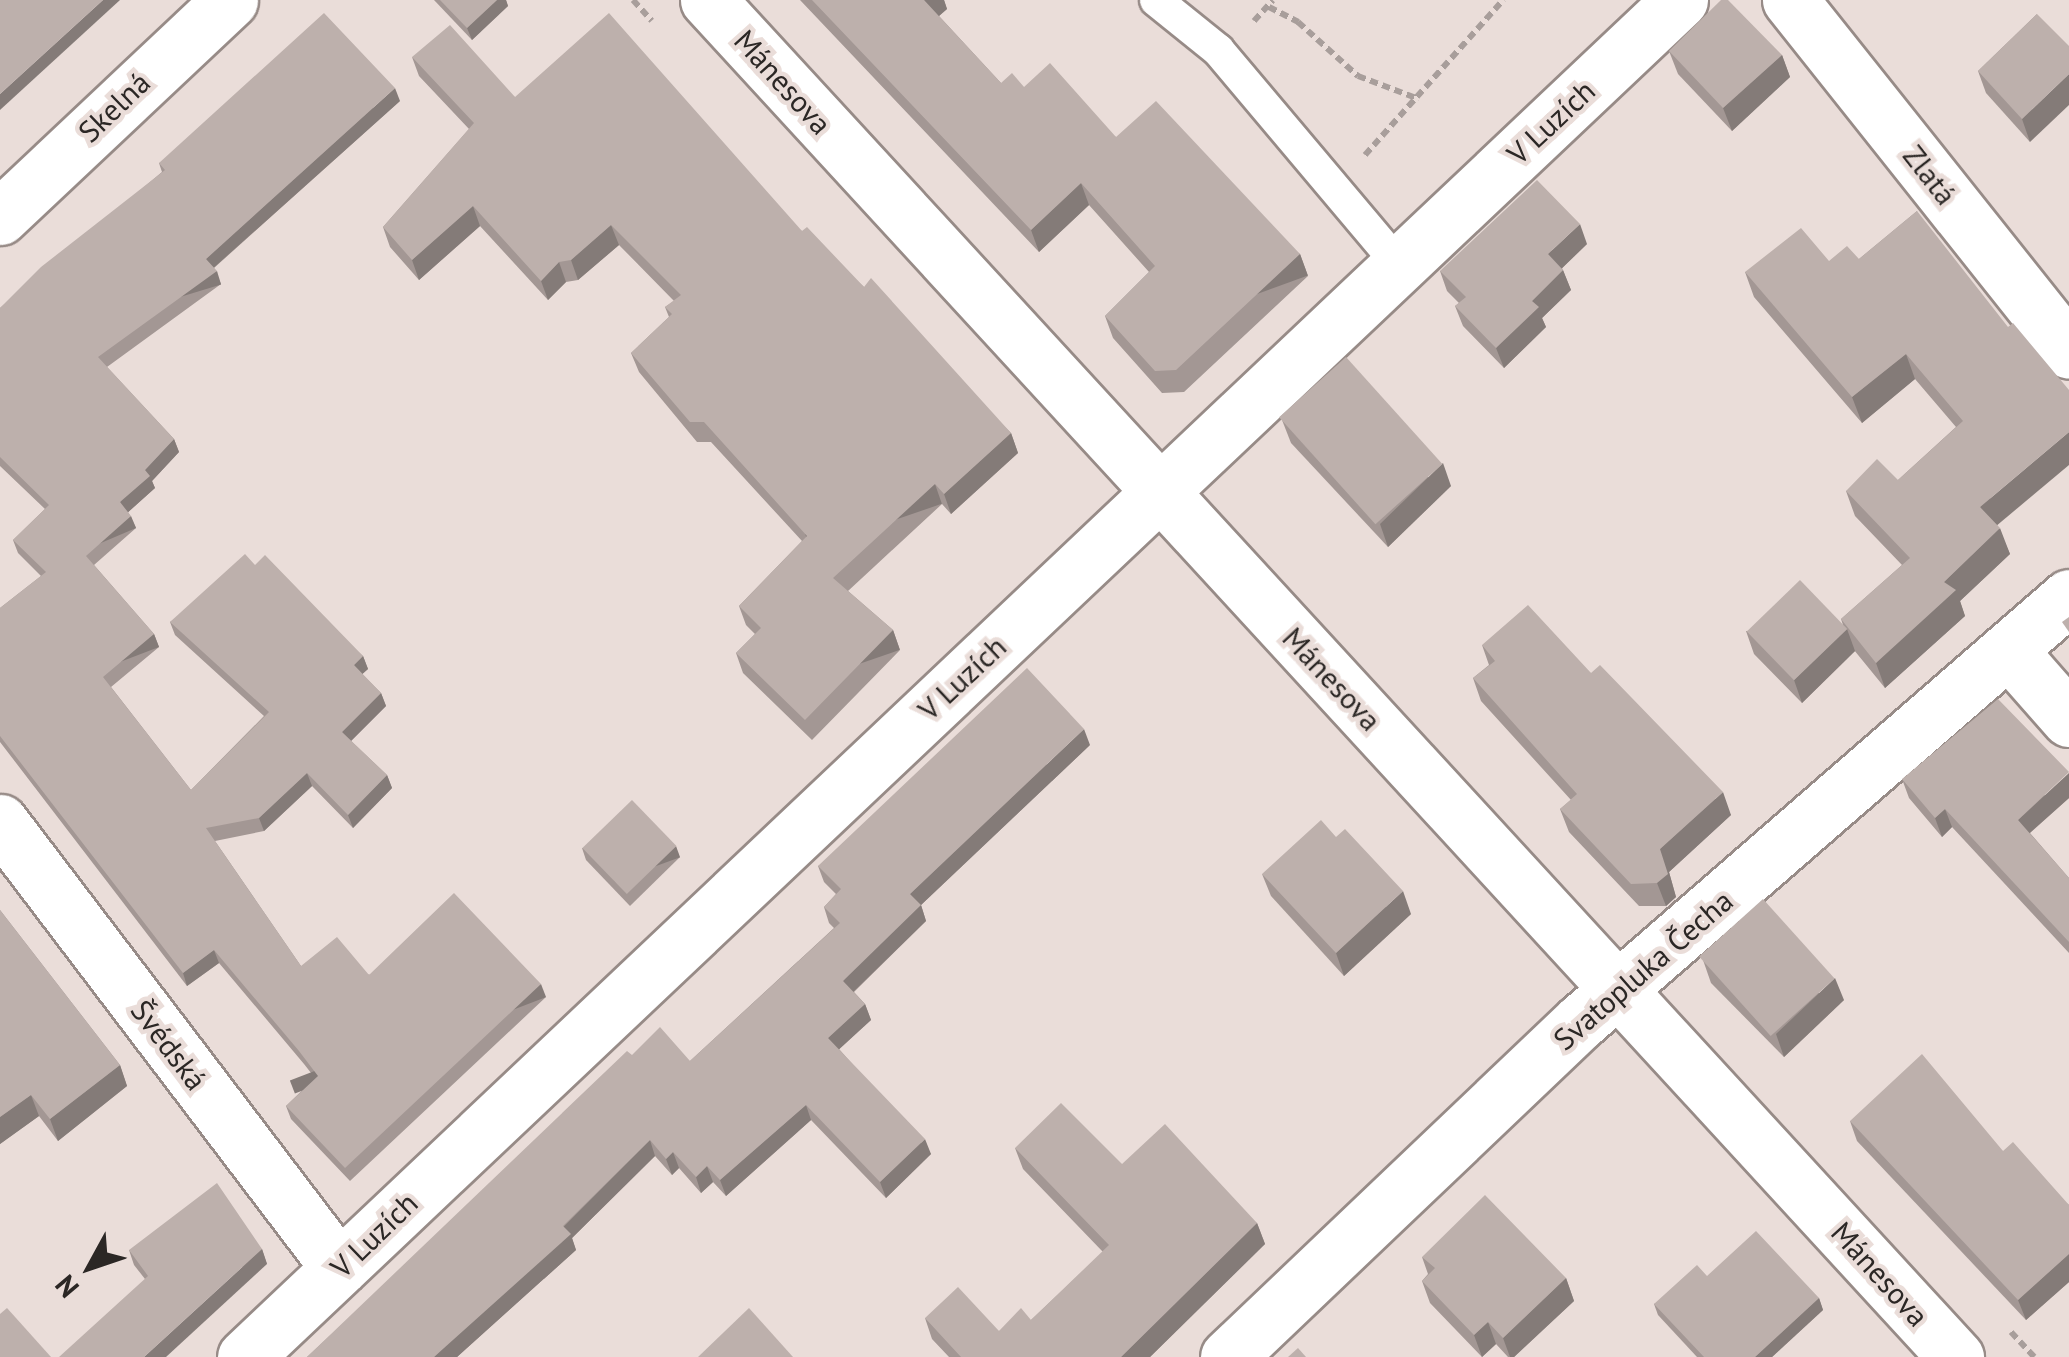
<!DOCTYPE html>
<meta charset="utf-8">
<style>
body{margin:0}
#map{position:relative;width:2069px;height:1357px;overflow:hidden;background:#eaddd9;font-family:"PT Sans",sans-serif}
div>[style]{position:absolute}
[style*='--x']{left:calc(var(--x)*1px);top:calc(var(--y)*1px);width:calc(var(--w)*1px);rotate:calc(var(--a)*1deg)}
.path>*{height:6px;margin-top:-3px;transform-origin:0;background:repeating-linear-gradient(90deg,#a89e9b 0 8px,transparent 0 13px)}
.roads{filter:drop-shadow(2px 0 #978b87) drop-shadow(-2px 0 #978b87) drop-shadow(0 2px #978b87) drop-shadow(0 -2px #978b87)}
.lane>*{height:32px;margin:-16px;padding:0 16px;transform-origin:16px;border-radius:16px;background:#fff}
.street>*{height:55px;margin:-27.5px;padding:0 27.5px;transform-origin:27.5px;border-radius:27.5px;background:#fff}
.wall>*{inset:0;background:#a39794}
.shaded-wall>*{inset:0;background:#847b78;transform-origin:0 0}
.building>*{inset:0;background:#bdb0ac;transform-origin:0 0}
span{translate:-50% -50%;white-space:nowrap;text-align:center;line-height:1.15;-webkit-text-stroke:9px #eaddd9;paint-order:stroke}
.street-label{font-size:30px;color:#2b2725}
.north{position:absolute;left:40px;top:1217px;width:100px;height:100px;-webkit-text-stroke:8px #eaddd9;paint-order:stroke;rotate:230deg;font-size:28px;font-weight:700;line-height:40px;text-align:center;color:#2b2725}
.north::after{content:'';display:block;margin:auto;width:35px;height:45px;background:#2b2725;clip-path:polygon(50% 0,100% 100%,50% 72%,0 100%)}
</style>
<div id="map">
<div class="path">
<i style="--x:633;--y:0;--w:28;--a:48"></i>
<i style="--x:1269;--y:7;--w:33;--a:27"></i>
<i style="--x:1298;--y:22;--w:81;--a:42"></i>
<i style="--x:1358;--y:76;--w:65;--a:20.7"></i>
<i style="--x:1254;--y:21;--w:28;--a:-48"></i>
<i style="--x:1365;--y:155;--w:208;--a:-48.3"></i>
<i style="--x:2011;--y:1332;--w:34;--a:47"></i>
</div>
<div class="roads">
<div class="lane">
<i style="--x:1156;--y:0;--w:80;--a:38.9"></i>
<i style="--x:1218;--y:50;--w:281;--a:49.9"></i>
</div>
<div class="street">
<i style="--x:708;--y:0;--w:1844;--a:47.4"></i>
<i style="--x:1790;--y:0;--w:448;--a:51.5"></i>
<i style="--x:0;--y:217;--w:316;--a:-43.3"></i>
<i style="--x:2011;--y:653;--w:88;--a:48.7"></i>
<i style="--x:0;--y:822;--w:560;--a:52.76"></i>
<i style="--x:245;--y:1357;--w:1975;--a:-43.4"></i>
<i style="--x:1228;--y:1357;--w:487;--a:-43.6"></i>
<i style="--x:1581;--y:1021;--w:646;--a:-40.99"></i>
</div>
</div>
<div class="wall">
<i style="clip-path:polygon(434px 0,506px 0,508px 6px,472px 40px)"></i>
<i style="clip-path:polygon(800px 0,944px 0,947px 9px,939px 16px,1001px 83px,1024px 87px,1116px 137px,1300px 254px,1308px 276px,1184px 392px,1162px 393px,1113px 338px,1105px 316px,1149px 272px,1089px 205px,1039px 252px)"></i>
<i style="clip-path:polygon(2037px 14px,2030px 142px,1986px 93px,1978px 71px)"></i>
<i style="clip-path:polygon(1669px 51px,1782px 55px,1790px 77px,1732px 131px,1678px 74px)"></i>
<i style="clip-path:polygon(412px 57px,515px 97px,802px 231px,864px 287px,1011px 433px,1018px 453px,951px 514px,942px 504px,848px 591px,893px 630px,900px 650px,812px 740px,743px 673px,736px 653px,755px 634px,746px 625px,739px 606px,802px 541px,711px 442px,697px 442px,639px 372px,631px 353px,669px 317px,665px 307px,674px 301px,619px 245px,578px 280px,566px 282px,548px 300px,480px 226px,419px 280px,390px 247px,383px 227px,469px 129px,419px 76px)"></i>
<i style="clip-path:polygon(400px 101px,214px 268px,221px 284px,107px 367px,174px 439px,179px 452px,152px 481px,155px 488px,128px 512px,136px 528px,94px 565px,154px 634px,159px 647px,111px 687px,191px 790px,264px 716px,175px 635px,170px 622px,255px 565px,363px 656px,368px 669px,362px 674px,381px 693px,386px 706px,351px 741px,387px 775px,392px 788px,353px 828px,312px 786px,264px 831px,215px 841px,301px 966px,546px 997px,350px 1181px,291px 1119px,286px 1106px,315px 1078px,304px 1064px,219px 963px,187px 986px,0 742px,0 608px,41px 576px,18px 553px,13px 540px,45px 509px,0 466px,0 308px,162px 172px,159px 163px)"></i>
<i style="clip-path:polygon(1917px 211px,1997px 525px,2010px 554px,1960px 601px,1965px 616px,1885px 688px,1854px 650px,1855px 651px,1802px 703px,1754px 654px,1746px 631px,1843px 625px,1841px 619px,1902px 565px,1855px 516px,1846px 491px,1898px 480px,1956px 427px,1915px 379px,1862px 423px,1754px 297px,1745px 272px,1859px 259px)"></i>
<i style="clip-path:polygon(1587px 244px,1562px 268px,1571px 290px,1542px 318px,1546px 327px,1504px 368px,1463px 326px,1455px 306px,1459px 303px,1447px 291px,1440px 271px)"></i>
<i style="clip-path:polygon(1282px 420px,1451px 486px,1388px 547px,1291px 443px)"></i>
<i style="clip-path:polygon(1482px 645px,1591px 673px,1731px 815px,1669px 872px,1676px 897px,1666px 906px,1639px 906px,1569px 832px,1560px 809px,1571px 800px,1481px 701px,1473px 678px,1489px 665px)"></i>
<i style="clip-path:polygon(1090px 745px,921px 905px,926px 921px,854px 992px,865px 1004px,871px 1020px,839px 1049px,931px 1154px,886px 1198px,811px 1120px,726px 1196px,713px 1182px,701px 1193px,679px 1168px,672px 1175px,655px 1156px,572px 1238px,576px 1250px,457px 1357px,307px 1357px,632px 1055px,690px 1061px,834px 928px,829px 923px,824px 907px,836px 894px,824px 882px,818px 866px)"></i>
<i style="clip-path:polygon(1902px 779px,2069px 798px,2030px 833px,2069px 878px,2069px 953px,1952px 827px,1942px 837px,1909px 798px)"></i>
<i style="clip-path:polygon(582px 848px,680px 857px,630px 906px,586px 860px)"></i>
<i style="clip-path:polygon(1262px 874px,1411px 914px,1344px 976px,1271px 896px)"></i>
<i style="clip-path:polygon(0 910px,120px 1065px,127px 1086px,58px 1141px,39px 1116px,0 1144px)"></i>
<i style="clip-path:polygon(1703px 960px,1844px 1000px,1784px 1057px,1711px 983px)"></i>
<i style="clip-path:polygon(1850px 1121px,2003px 1151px,2069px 1205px,2069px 1282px,2026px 1320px,1857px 1141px)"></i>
<i style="clip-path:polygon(1015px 1148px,1122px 1164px,1257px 1223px,1265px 1244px,1150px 1357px,949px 1357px,932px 1339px,925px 1318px,999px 1331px,1031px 1320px,1103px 1252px,1023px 1169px)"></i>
<i style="clip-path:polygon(262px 1249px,267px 1264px,145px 1279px,134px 1265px,129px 1250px)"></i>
<i style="clip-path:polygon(1422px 1257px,1566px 1278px,1574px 1301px,1514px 1357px,1508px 1357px,1496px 1344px,1482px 1357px,1430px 1303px,1422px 1281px,1428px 1274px)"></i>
<i style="clip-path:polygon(1707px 1276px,1819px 1298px,1823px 1310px,1772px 1357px,1697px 1357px,1658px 1315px,1654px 1304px)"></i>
</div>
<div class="shaded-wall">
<i style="clip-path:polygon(103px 0,120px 0,0 110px,0 94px)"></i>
<i style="clip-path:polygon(497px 0,506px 0,508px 6px,472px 40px,467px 28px)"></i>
<i style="clip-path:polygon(924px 0,944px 0,947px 9px,932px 22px)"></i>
<i style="clip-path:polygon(1782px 55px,1790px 77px,1732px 131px,1723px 108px)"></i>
<i style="clip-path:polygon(2069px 74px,2069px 105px,2030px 142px,2022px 119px)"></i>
<i style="clip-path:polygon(395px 88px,400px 101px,210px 271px,206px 259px)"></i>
<i style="clip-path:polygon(1081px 183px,1089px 205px,1039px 252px,1031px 230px)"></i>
<i style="clip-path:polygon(473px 206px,480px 226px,419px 280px,412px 260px)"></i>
<i style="clip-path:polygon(1580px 224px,1587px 244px,1555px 275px,1548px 254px)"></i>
<i style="clip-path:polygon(611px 225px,619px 245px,578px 280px,571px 260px)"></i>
<i style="left:1300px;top:254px;width:23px;height:170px;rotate:70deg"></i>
<i style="clip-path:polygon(559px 262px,566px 282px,548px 300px,541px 281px)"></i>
<i style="clip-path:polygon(1563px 270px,1571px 290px,1542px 318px,1546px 327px,1504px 368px,1496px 348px,1532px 301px)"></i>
<i style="left:217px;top:271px;width:14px;height:147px;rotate:73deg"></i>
<i style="clip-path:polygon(1906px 354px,1915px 379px,1862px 423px,1852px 397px)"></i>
<i style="clip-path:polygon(2069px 432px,2069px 465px,1989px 532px,1980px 507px)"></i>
<i style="clip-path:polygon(1011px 433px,1018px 453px,951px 514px,944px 494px)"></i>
<i style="clip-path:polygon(174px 439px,179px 452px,152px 481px,155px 488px,125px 515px,120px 502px,145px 470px)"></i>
<i style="clip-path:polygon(1443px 463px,1451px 486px,1388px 547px,1380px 524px)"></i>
<i style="left:935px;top:484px;width:21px;height:139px;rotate:71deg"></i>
<i style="left:131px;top:516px;width:13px;height:60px;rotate:67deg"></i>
<i style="clip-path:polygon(2000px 528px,2010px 554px,1960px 601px,1965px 616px,1885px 688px,1876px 663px,1944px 582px)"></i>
<i style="clip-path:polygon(1847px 629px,1855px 651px,1802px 703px,1794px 680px)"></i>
<i style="left:893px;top:630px;width:21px;height:126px;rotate:71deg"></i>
<i style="left:154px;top:634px;width:14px;height:67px;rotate:69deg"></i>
<i style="clip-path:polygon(363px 656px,368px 669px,358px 678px,354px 665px)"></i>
<i style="clip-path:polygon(381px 693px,386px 706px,347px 745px,342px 732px)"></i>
<i style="clip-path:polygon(1084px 729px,1090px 745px,921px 905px,926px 921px,849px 996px,843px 981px,910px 894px)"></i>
<i style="clip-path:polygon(307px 773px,312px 786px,264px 831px,259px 818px)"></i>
<i style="clip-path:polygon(2069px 773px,2069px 798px,2024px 838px,2018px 820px)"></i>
<i style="clip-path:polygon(387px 775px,392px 788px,353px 828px,348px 815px)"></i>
<i style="clip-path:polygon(1723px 792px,1731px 815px,1669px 872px,1676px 897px,1666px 906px,1657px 883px,1660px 849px)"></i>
<i style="clip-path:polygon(1945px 809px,1952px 827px,1942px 837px,1935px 818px)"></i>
<i style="left:676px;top:846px;width:12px;height:70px;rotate:70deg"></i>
<i style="clip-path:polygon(1403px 891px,1411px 914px,1344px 976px,1336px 953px)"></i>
<i style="clip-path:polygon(214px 950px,219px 963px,187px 986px,183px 973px)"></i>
<i style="clip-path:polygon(1835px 978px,1844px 1000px,1784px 1057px,1776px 1034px)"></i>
<i style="left:541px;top:984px;width:14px;height:269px;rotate:69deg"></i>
<i style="clip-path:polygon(865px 1004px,871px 1020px,834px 1054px,828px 1038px)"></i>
<i style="clip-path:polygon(120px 1065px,127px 1086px,58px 1141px,50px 1119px)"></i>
<i style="clip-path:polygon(31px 1095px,39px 1116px,0 1144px,0 1117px)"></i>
<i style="clip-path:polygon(806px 1105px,811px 1120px,726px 1196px,720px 1180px)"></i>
<i style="clip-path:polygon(925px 1139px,931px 1154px,886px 1198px,880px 1182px)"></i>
<i style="clip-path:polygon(650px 1140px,655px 1156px,572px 1238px,576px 1250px,457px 1357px,434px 1357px)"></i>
<i style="clip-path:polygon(673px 1152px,679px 1168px,672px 1175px,666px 1159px)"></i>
<i style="clip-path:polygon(707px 1166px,713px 1182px,701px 1193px,696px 1177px)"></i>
<i style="clip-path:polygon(1257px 1223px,1265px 1244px,1150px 1357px,1121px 1357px)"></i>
<i style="clip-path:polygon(262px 1249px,267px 1264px,166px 1357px,144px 1357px)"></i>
<i style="clip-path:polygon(2069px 1254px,2069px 1282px,2026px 1320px,2018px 1300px)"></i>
<i style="clip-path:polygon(1566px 1278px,1574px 1301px,1514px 1357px,1510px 1357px,1503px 1338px)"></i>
<i style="clip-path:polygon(1819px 1298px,1823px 1310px,1772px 1357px,1755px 1357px)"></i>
<i style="clip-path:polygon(1488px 1322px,1496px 1344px,1482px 1357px,1474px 1335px)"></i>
</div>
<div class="building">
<i style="clip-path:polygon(0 0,103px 0,0 94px)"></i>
<i style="clip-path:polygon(440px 0,497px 0,467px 28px)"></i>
<i style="clip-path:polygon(812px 0,924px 0,1001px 83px,1012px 73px,1024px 87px,1050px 63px,1116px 137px,1156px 101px,1300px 254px,1176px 370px,1155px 371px,1105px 316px,1155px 266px,1081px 183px,1031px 230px)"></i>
<i style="clip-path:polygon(1721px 0,1728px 0,1782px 55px,1723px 108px,1669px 51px)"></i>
<i style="clip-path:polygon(324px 13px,395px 88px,206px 259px,217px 271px,98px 357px,174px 439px,145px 470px,150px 476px,120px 502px,131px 516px,86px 556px,154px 634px,103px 677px,191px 790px,269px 712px,170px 622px,245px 554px,255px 565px,265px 555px,363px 656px,354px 665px,381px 693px,342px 732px,387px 775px,348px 815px,307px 773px,259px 818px,206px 828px,301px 966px,337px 937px,369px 975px,454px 893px,541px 984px,345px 1168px,286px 1106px,318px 1076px,299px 1051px,214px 950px,183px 973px,0 736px,0 608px,46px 572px,13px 540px,49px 505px,0 457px,0 308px,41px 267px,165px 170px,159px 163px)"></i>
<i style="clip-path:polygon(609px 13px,802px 231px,807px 227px,864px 287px,871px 278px,1011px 433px,944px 494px,935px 484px,833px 578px,893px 630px,805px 720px,736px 653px,761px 628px,739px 606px,807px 536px,704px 422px,690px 422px,631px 353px,672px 314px,665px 307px,681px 295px,611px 225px,571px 260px,559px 262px,541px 281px,473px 206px,412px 260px,383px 227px,474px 123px,412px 57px,450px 25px,515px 97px)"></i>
<i style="clip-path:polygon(2037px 14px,2069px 46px,2069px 74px,2022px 119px,1978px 71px)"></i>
<i style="clip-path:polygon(1537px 180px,1580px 224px,1548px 254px,1563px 270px,1532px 301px,1539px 307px,1496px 348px,1455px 306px,1466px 297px,1440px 271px)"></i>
<i style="clip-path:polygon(1917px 211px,2008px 327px,2013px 323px,2069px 390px,2069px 432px,1980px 507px,2000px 528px,1944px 582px,1956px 590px,1876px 663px,1841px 619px,1910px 558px,1846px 491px,1877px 459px,1898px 480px,1963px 421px,1906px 354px,1852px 397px,1745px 272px,1801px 228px,1829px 261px,1847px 246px,1859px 259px)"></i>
<i style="left:1346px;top:357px;width:144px;height:90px;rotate:48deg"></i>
<i style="left:1800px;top:580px;width:68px;height:74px;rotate:46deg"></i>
<i style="clip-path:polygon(1528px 605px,1591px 673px,1600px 665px,1723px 792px,1660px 849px,1668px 874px,1657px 883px,1631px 884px,1560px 809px,1577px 794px,1473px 678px,1495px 661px,1482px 645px)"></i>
<i style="clip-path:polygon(2069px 617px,2069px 632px,2062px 622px)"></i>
<i style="clip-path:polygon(1027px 668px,1084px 729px,910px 894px,921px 905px,843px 981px,865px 1004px,828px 1038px,925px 1139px,880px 1182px,806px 1105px,720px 1180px,707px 1166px,696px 1177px,673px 1152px,666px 1159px,650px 1140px,563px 1226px,571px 1234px,434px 1357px,307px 1357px,627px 1051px,632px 1055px,660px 1027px,690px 1061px,840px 923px,824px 907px,841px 889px,818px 866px)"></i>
<i style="clip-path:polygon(1998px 699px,2069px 772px,2018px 820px,2069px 878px,2069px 942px,1945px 809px,1935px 818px,1902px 779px)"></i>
<i style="left:632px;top:800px;width:64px;height:69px;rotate:46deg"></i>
<i style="clip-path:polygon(1321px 820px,1336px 837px,1345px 829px,1403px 891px,1336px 953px,1262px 874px)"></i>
<i style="left:1763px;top:899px;width:107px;height:86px;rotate:48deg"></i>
<i style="clip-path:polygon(0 910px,120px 1065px,50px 1119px,31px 1095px,0 1117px)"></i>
<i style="clip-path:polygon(1922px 1054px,2003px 1151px,2013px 1142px,2069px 1205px,2069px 1254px,2018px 1300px,1850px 1121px)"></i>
<i style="clip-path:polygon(1061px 1103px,1122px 1164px,1165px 1124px,1257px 1223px,1121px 1357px,961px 1357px,925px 1318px,958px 1287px,999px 1331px,1021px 1308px,1031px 1320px,1109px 1245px,1015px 1148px)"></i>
<i style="clip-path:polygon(217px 1183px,262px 1249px,144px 1357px,59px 1357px,148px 1276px,129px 1250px)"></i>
<i style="clip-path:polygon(1485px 1195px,1566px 1278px,1503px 1338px,1488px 1322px,1474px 1335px,1422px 1281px,1435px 1268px,1422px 1257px)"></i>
<i style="clip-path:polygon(1756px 1231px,1819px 1298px,1755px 1357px,1704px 1357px,1654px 1304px,1697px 1265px,1707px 1276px)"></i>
<i style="clip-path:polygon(7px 1308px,51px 1357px,0 1357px,0 1314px)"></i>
<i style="clip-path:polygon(749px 1308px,793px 1357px,698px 1357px)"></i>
<i style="clip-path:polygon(1298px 1348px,1306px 1357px,1288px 1357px)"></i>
</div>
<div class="street-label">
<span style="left:783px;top:82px;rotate:48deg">Mánesova</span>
<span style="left:114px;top:107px;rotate:-44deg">Skelná</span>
<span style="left:1551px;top:122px;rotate:-43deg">V Luzích</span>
<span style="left:1930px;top:175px;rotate:52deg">Zlatá</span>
<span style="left:962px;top:678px;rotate:-43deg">V Luzích</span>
<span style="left:1332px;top:679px;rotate:47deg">Mánesova</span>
<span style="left:1643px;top:970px;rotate:-41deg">Svatopluka Čecha</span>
<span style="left:169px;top:1045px;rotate:53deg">Švédská</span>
<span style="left:374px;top:1235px;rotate:-44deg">V Luzích</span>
<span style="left:1880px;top:1274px;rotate:48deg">Mánesova</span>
</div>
<div class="north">N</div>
</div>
